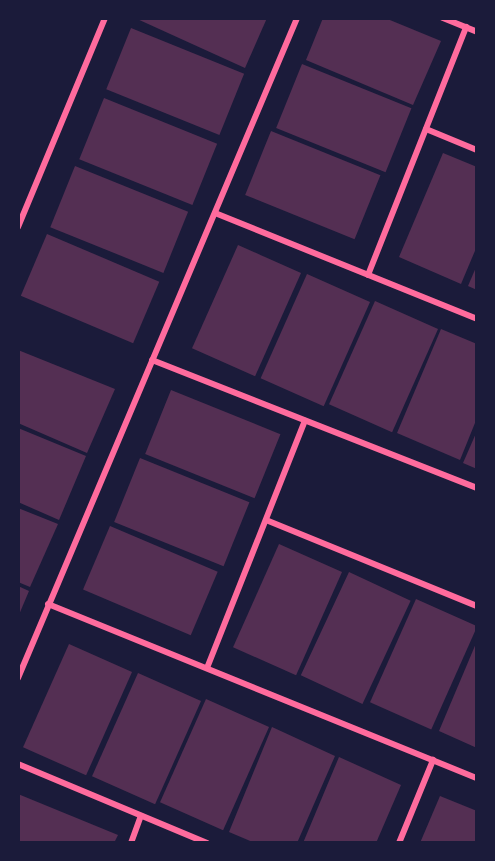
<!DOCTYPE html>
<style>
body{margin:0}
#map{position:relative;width:495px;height:861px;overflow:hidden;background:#1b1b3a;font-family:Karla,sans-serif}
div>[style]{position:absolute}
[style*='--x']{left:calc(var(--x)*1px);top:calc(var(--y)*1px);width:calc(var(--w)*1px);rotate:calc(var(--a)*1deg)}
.building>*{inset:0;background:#542f53;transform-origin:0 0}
.minor>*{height:6px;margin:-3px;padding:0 3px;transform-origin:3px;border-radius:3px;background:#ff6b9d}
span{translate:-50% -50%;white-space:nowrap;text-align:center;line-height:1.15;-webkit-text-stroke:4.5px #1b1b3a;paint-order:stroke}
.frame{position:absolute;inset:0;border:20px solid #1b1b3a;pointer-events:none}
</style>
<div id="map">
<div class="building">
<i style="clip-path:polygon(135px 18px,267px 18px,245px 68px)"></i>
<i style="clip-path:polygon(323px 18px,385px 18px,441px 41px,413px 105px,306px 60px)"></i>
<i style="left:131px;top:28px;width:122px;height:66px;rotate:22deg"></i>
<i style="left:302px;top:64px;width:118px;height:69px;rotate:22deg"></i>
<i style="left:104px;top:98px;width:122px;height:66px;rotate:22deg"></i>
<i style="left:271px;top:131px;width:118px;height:69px;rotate:22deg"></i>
<i style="clip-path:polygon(443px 153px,477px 167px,477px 246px,461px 284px,399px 257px)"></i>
<i style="left:75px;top:166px;width:122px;height:66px;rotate:22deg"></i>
<i style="left:47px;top:234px;width:122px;height:67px;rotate:23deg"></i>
<i style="left:238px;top:245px;width:69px;height:113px;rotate:24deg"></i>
<i style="clip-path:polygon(477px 265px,477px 290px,468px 286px)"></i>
<i style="left:307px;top:274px;width:69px;height:114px;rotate:24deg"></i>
<i style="left:375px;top:301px;width:69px;height:113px;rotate:24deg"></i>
<i style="clip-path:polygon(441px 329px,477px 344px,477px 418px,460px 460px,397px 433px)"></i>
<i style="clip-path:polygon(18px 350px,115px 389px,87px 453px,18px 423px)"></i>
<i style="left:171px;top:390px;width:118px;height:69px;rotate:22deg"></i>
<i style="clip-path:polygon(18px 428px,86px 456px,59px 520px,18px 502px)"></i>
<i style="clip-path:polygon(477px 431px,477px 469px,463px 463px)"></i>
<i style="left:140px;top:458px;width:118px;height:69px;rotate:22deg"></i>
<i style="clip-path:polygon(18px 508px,58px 524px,30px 587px,18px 582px)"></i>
<i style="left:110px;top:526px;width:117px;height:69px;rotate:23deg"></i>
<i style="left:279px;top:544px;width:69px;height:113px;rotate:24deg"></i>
<i style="left:349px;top:572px;width:68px;height:114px;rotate:25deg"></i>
<i style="clip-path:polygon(18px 586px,29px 591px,18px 617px)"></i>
<i style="left:416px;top:599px;width:67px;height:113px;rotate:24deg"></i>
<i style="clip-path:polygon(477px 641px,477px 748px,439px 731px)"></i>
<i style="left:69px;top:644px;width:69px;height:113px;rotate:24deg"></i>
<i style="left:138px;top:673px;width:69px;height:113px;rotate:24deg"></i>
<i style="left:206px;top:699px;width:69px;height:113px;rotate:24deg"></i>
<i style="clip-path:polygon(272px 727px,335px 756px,297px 843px,255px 843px,229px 832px)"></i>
<i style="clip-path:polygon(339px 757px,401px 785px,376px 843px,303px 843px)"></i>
<i style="clip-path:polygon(18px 794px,118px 835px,114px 843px,18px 843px)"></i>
<i style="clip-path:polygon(440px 796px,477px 811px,477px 843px,420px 843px)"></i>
</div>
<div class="minor">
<i style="--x:443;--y:18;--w:37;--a:22"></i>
<i style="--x:426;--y:129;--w:55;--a:22.4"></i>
<i style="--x:215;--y:213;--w:283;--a:22"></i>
<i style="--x:18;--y:227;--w:226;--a:-67.4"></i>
<i style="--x:368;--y:275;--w:267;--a:-68.4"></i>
<i style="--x:152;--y:360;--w:349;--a:21.5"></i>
<i style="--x:266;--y:520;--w:228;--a:22.2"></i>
<i style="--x:48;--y:604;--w:463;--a:22.1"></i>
<i style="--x:207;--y:668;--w:266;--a:-68.4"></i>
<i style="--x:18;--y:678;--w:717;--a:-67.08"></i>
<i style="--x:18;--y:764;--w:205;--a:22.7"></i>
<i style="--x:131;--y:843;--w:29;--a:-70"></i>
<i style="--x:399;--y:843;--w:90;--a:-67.7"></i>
</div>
<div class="frame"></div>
</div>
